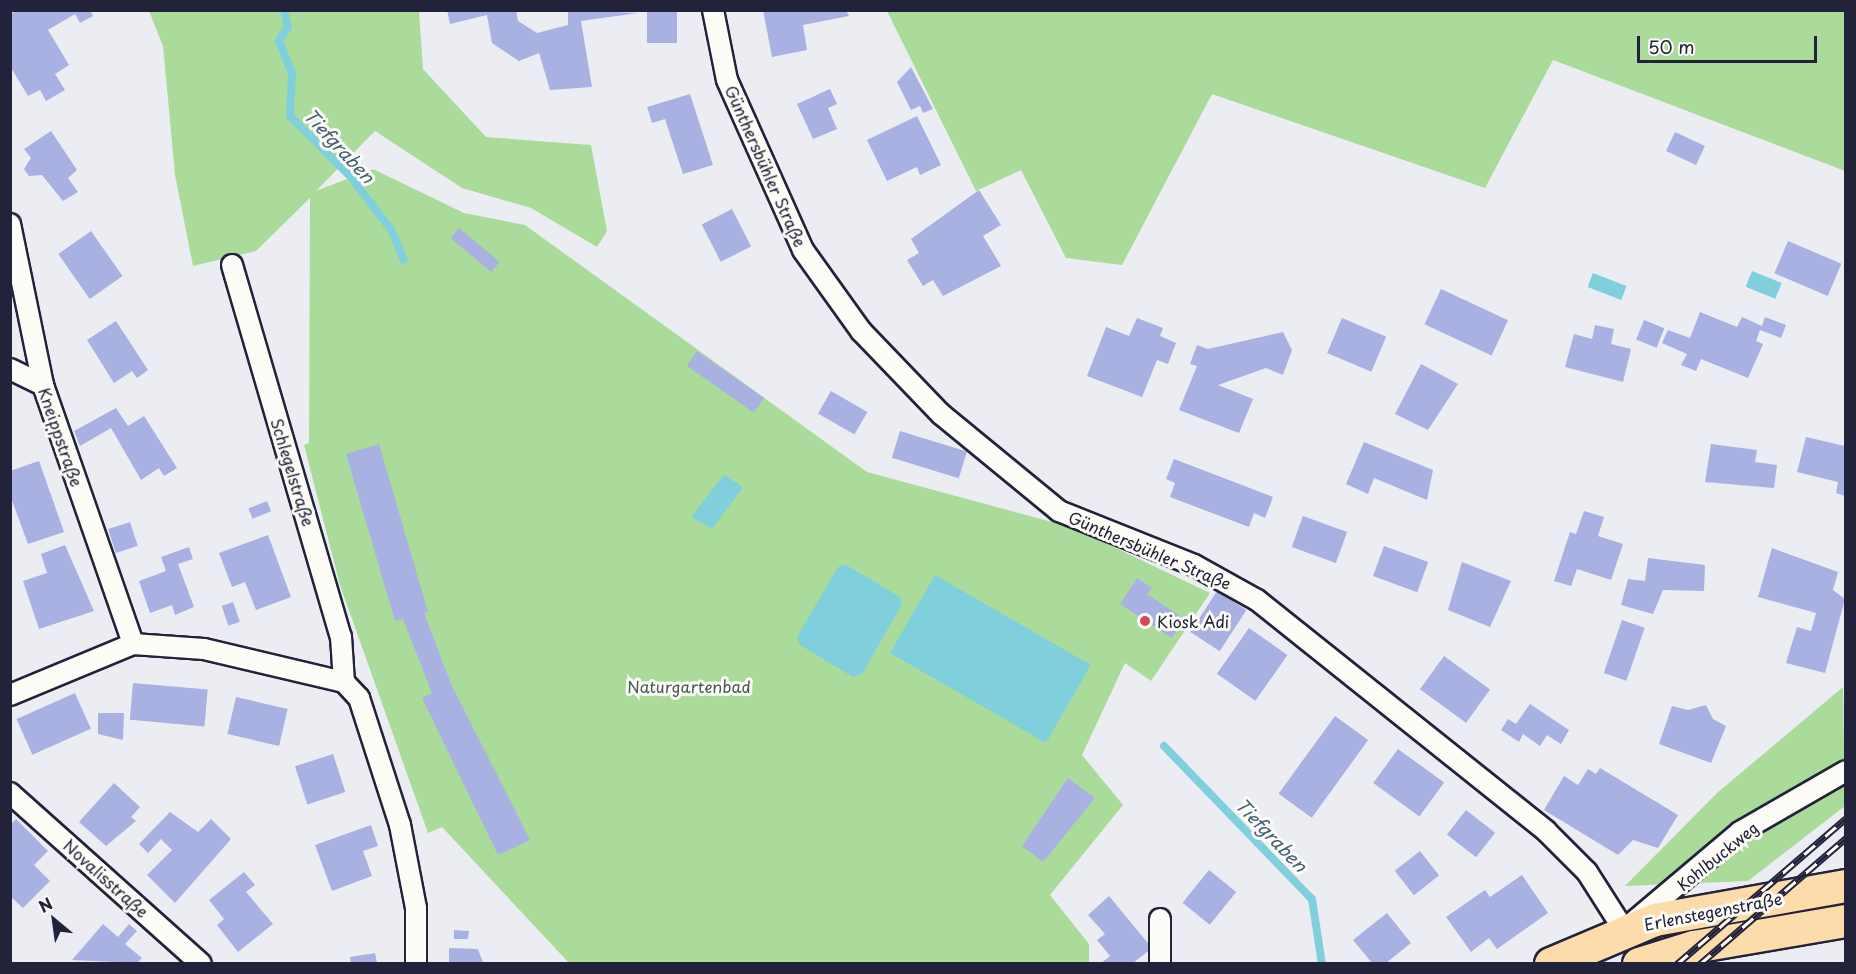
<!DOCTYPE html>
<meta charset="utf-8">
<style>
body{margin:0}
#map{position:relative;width:1856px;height:974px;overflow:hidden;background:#ecedf3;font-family:"Playpen Sans",sans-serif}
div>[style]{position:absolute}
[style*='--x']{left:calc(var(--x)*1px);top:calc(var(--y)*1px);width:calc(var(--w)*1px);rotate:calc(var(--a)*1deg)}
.green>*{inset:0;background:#abdb9b;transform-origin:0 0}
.water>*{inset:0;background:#80cfdd;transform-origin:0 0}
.stream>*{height:8px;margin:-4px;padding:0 4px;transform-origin:4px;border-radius:4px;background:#80cfdd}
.building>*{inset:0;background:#a8b1e1;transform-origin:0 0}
.roads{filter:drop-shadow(2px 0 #22223b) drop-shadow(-2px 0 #22223b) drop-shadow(0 2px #22223b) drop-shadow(0 -2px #22223b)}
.minor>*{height:20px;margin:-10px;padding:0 10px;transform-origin:10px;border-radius:10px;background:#fdfcf7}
.primary>*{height:32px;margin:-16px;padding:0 16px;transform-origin:16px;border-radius:16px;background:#fddcac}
.rail>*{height:7px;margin-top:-3.5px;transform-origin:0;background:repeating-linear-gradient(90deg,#fdfcf7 0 14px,#22223b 0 28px);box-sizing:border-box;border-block:2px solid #22223b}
.dots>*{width:16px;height:16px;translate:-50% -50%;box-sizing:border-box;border:3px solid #fdfcf7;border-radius:50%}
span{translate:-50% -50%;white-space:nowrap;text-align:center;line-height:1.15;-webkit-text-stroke:6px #fdfcf7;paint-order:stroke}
.street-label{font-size:16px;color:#22223b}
.poi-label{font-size:16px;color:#22223b}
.left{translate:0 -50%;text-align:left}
.park-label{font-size:16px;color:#4b5a58}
.water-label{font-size:18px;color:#435f74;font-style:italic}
.frame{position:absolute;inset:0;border:12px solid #22223b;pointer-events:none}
.north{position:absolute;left:24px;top:890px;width:60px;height:60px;-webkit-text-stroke:4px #fdfcf7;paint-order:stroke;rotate:331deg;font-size:16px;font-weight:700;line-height:24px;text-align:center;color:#22223b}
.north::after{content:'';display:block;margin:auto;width:21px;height:27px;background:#22223b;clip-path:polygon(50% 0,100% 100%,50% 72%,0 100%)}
.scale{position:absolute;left:1637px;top:36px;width:180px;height:27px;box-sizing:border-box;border:3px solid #22223b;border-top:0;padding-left:8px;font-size:18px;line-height:21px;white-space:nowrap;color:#22223b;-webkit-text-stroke:4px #fdfcf7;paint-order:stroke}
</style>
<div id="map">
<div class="green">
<i style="clip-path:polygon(149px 11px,419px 11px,423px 69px,486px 137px,591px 145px,607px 231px,597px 247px,531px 208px,462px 188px,375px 131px,316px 191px,373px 169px,464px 213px,525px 225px,867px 472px,1074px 528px,1210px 593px,1151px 681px,1125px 663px,1082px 755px,1123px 805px,1050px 895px,1089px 944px,1089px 963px,569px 963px,442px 827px,428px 833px,340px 585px,304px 445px,309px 443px,310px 198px,256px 251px,193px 266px,175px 175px,163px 46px)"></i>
<i style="clip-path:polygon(887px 11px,1845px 11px,1845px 171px,1553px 60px,1485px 188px,1212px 94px,1122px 265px,1066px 258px,1021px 170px,976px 191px)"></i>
<i style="clip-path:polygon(1843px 687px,1845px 806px,1748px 881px,1625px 886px,1717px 793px)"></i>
<i style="left:1845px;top:898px;width:16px;height:67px;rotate:90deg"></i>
</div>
<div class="water">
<i style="left:1752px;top:271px;width:32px;height:17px;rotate:22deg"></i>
<i style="left:1593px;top:273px;width:36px;height:15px;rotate:21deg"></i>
<i style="clip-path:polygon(724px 475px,743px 487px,712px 529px,691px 517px)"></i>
<i style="clip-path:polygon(846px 565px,900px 597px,902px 604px,862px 674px,853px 677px,800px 645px,797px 637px,838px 567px)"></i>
<i style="left:935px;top:575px;width:180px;height:90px;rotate:30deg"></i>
</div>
<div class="stream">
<i style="--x:284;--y:10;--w:17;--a:77"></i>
<i style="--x:288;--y:27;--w:17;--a:123"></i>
<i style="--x:279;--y:41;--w:35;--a:68"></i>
<i style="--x:292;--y:73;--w:43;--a:92.7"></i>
<i style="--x:290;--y:116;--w:86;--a:45"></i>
<i style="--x:351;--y:177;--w:68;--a:52.8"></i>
<i style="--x:392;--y:231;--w:31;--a:68"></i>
<i style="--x:1164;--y:746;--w:213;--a:46"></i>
<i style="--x:1312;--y:899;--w:66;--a:81.3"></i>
</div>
<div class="building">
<i style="clip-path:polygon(17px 10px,90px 10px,93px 16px,80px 23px,75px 14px,48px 30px,69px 65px,55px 74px,65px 90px,46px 101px,40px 90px,28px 96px,10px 66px,10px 15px)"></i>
<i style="clip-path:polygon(447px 10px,516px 10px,518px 21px,537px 33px,568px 25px,568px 10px,638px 13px,581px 21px,592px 87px,550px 90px,539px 53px,519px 61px,492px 43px,487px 15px,450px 24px)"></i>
<i style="left:647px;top:10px;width:30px;height:33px"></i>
<i style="clip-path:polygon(763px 10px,846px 10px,849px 16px,803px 25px,807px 50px,772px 57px)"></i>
<i style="clip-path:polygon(911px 67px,933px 109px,923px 113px,920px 106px,911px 110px,897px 82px)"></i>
<i style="clip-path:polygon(830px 89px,837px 104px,828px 108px,837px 129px,813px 139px,797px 104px)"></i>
<i style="clip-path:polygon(690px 94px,713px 165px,683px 174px,665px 119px,652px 123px,647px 107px)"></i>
<i style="clip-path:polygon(917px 116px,941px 165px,920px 175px,917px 167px,887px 181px,867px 140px)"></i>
<i style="clip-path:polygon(51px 131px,77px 170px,68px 178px,78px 192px,63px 201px,42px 175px,29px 176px,24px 169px,31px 158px,24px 149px)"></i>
<i style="left:1675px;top:132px;width:33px;height:21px;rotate:25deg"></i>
<i style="clip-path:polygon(979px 190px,1001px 225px,983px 236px,1001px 266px,943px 296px,933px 280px,923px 286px,907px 260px,919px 253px,911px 239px)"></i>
<i style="left:732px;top:209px;width:42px;height:34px;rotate:63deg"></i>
<i style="left:459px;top:228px;width:53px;height:13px;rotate:40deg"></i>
<i style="left:91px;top:231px;width:55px;height:40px;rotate:55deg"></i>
<i style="left:1788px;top:241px;width:58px;height:35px;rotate:23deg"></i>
<i style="left:1441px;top:289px;width:74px;height:39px;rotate:25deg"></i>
<i style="clip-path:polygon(1700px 312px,1737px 327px,1742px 317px,1762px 326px,1765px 317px,1786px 325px,1781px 338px,1760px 330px,1756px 341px,1763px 344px,1748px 378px,1701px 359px,1696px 371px,1681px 365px,1687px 354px,1662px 343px,1668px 330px,1690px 338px)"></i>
<i style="clip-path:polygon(1137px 318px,1163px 328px,1160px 336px,1176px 343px,1168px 364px,1157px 360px,1142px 397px,1087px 376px,1106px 327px,1129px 336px)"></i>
<i style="left:1342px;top:318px;width:48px;height:38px;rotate:23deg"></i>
<i style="left:1644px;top:320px;width:22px;height:21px;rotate:22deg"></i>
<i style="clip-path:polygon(116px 321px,148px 370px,137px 378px,132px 371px,114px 383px,87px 340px)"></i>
<i style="clip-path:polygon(1595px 325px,1614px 329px,1611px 344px,1631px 349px,1623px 382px,1565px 367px,1574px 334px,1592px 339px)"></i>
<i style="clip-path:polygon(1283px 332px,1292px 350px,1283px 375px,1266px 368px,1218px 385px,1253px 399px,1239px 433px,1179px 410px,1197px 366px,1190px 364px,1197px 345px,1208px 349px)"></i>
<i style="left:697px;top:351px;width:82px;height:18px;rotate:35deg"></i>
<i style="clip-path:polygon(1421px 364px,1458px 384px,1428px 430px,1395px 414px)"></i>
<i style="left:831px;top:391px;width:42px;height:26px;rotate:30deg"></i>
<i style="clip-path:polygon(116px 408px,128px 426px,144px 416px,177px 468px,164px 476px,159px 468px,141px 480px,111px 428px,80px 446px,74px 431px)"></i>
<i style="left:900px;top:431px;width:70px;height:28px;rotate:17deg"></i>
<i style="clip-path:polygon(1806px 437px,1845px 446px,1845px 496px,1836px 493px,1838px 482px,1797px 472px)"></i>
<i style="clip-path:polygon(1364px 442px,1433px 470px,1427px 500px,1374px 478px,1368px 494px,1346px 484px)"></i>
<i style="clip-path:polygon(379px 444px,428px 612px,424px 613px,451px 684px,530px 840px,498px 855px,422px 698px,432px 693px,403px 619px,395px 621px,346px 454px)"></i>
<i style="clip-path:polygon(1711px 444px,1757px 450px,1755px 462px,1777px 465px,1774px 488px,1705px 482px)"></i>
<i style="clip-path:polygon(1174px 459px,1273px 497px,1265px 518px,1254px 513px,1249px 527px,1170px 497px,1175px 483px,1166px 479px)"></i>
<i style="clip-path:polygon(39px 461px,64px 532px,28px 544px,10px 495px,10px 471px)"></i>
<i style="left:267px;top:501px;width:11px;height:20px;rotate:68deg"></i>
<i style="clip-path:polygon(1584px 511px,1604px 517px,1598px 536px,1623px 544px,1611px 580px,1577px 569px,1571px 586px,1554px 581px,1570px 532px,1576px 534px)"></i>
<i style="left:1303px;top:516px;width:47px;height:33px;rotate:20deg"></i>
<i style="left:130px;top:522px;width:25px;height:23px;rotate:72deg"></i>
<i style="clip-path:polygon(268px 535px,291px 597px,256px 610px,245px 582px,232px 587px,219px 553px)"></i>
<i style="clip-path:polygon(65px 545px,94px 611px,39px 629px,23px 581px,47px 573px,41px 554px)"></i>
<i style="left:1384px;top:546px;width:47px;height:32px;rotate:20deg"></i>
<i style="clip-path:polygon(189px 547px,193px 559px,178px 564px,194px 607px,175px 615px,172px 605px,150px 613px,139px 581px,166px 571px,161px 557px)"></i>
<i style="clip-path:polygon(1772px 548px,1838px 572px,1833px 590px,1845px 599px,1825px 673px,1786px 663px,1797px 627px,1811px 631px,1816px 613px,1758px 597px)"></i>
<i style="clip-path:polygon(1648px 558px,1705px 565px,1704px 591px,1663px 590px,1653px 614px,1621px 605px,1628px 579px,1645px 581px)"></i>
<i style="clip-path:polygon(1462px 562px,1511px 581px,1490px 627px,1448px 610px)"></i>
<i style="clip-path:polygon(1137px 578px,1152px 588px,1147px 594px,1184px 619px,1172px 638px,1120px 604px)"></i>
<i style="left:1217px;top:591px;width:35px;height:49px;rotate:33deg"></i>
<i style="left:233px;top:602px;width:21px;height:12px;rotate:71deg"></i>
<i style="left:1622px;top:620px;width:24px;height:56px;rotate:19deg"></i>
<i style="left:1249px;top:628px;width:47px;height:56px;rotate:35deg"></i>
<i style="left:1444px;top:656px;width:57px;height:41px;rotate:36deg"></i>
<i style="left:133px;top:683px;width:75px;height:37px;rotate:5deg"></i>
<i style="left:75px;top:693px;width:39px;height:64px;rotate:66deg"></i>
<i style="left:236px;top:697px;width:53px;height:38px;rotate:13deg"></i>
<i style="clip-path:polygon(1530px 704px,1569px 730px,1561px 744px,1547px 735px,1540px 746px,1523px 734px,1519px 742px,1501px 730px,1508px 719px,1516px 724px)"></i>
<i style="clip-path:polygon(1706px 705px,1713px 719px,1726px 726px,1711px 763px,1659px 744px,1672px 706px,1688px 710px)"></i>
<i style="clip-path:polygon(98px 713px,124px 713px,123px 740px,98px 734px)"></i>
<i style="left:1335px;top:716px;width:41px;height:96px;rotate:36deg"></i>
<i style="left:1398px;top:749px;width:57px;height:42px;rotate:36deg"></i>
<i style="left:333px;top:754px;width:40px;height:40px;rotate:72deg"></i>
<i style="clip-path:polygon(1600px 768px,1678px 815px,1658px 848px,1633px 840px,1618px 855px,1544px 810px,1564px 776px,1578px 785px,1588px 769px,1596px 774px)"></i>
<i style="clip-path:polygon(1068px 778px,1095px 798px,1043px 862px,1022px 846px)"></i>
<i style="clip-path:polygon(114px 783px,140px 807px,131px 817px,136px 821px,106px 846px,79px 822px)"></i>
<i style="left:1466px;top:810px;width:37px;height:31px;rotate:38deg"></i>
<i style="clip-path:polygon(170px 812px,198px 832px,211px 819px,231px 839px,175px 903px,147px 875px,172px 850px,161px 839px,148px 853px,139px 844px)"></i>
<i style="clip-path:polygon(16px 819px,48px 851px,34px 865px,50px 881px,23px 908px,10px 896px,10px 825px)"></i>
<i style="clip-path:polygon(371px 825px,378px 846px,363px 851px,372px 876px,332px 891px,315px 845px)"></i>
<i style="left:1420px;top:851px;width:31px;height:32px;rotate:52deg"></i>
<i style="left:1209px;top:870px;width:35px;height:42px;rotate:39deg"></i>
<i style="clip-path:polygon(244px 872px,255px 885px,246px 892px,273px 924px,238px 952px,217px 925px,224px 919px,209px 900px)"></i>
<i style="clip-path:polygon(1522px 875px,1548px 913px,1497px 949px,1489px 938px,1471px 952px,1446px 917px,1485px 890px,1490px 897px)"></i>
<i style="clip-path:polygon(1109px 896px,1152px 948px,1133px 963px,1101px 963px,1110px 956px,1097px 940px,1105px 934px,1088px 915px)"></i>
<i style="clip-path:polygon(1387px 913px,1411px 943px,1386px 963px,1372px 963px,1353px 940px)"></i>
<i style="clip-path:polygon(103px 924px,118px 937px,129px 924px,137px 931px,125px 944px,142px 958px,137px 963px,72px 960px)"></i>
<i style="clip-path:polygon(454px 930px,469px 931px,468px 939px,454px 939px)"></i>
<i style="clip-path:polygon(449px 948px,478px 949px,483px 963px,449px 963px)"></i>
<i style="clip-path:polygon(375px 953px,377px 963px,351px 963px,350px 957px)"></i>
</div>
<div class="roads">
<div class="minor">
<i style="--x:713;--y:10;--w:71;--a:78.7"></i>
<i style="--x:727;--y:80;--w:186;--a:65.9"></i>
<i style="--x:803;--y:250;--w:100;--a:54.4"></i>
<i style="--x:861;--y:331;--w:115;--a:46.1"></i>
<i style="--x:941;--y:414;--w:153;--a:39.4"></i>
<i style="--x:1059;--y:511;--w:145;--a:21.8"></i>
<i style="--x:1194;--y:565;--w:72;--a:29.1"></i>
<i style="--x:1257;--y:600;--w:370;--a:38.6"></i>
<i style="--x:1546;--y:831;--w:58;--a:45"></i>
<i style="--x:1587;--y:872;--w:69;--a:57.5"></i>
<i style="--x:1624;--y:930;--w:152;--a:-40.2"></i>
<i style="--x:1740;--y:832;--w:122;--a:-29.9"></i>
<i style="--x:10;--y:224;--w:164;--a:78.4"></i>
<i style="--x:43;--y:385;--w:274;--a:70.8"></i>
<i style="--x:232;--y:265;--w:388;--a:73.7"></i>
<i style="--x:341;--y:637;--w:45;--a:86.2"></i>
<i style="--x:10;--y:369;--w:37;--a:26"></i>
<i style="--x:10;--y:695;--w:133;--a:-22.5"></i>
<i style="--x:133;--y:644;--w:71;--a:4"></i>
<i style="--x:204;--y:649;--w:144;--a:13.3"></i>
<i style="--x:344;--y:682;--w:22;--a:47"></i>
<i style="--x:359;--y:698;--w:133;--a:72.1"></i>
<i style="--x:400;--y:825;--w:85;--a:79.1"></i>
<i style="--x:416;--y:908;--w:56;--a:90"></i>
<i style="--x:10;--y:793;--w:256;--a:41.8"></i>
<i style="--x:1160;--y:964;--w:45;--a:-90"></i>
</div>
<div class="primary">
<i style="--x:1551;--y:964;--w:113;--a:-22.9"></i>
<i style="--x:1655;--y:920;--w:194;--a:-10.1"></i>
<i style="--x:1639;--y:964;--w:58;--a:-17.2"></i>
<i style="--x:1694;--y:947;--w:154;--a:-9.7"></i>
</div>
</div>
<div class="rail">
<i style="--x:1677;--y:964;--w:223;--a:-40.8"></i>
<i style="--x:1700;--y:964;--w:193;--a:-40.8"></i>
</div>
<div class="dots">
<i style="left:1145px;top:621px;background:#d1495b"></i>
</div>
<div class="street-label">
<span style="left:766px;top:166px;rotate:66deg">Günthersbühler Straße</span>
<span style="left:61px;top:437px;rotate:71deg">Kneippstraße</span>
<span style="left:293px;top:472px;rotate:73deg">Schlegelstraße</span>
<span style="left:1150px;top:550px;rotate:23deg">Günthersbühler Straße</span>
<span style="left:1717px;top:856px;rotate:-39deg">Kohlbuckweg</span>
<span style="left:106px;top:878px;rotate:42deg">Novalisstraße</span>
<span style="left:1713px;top:911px;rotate:-11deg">Erlenstegenstraße</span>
</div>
<div class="poi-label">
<span class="left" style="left:1157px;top:621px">Kiosk Adi</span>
</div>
<div class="park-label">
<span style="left:689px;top:686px">Naturgartenbad</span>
</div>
<div class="water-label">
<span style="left:339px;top:146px;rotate:47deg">Tiefgraben</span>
<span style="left:1271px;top:835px;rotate:46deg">Tiefgraben</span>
</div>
<div class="frame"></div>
<div class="north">N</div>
<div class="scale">50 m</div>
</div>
